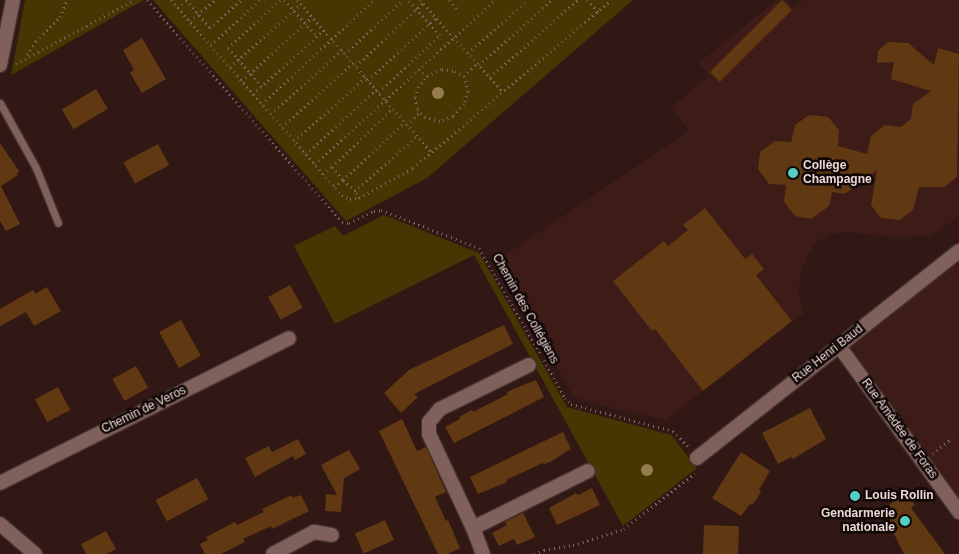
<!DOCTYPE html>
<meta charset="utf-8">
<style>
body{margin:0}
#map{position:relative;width:959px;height:554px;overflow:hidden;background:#311815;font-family:Arial,sans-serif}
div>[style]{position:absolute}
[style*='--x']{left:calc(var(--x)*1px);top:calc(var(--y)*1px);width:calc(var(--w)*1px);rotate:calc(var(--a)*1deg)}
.built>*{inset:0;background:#3d1c18}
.green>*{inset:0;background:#463702}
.building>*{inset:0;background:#603811;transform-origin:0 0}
.path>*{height:3px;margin-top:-1.5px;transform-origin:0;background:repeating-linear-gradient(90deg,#7c6663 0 1px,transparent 0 5px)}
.roads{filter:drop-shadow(1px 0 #463231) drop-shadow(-1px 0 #463231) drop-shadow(0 1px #463231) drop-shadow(0 -1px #463231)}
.lane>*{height:7px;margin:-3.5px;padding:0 3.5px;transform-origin:3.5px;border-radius:3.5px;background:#7f605b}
.street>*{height:14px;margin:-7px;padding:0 7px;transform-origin:7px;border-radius:7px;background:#7f605b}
.trees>*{width:12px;height:12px;margin:-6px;border-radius:50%;background:#967c4d}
.dots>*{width:14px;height:14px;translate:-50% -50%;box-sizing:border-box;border:2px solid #110706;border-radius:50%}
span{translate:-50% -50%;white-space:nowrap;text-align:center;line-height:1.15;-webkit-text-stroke:5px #110706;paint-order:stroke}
.poi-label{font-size:12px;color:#ebd9d6;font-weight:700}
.left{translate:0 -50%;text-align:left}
.right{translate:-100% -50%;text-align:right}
.street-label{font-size:12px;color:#ebd9d6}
</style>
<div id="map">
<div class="built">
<i style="clip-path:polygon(777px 0,787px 0,794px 8px,804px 0,959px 0,959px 216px,931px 236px,893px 237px,847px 232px,830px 234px,816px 243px,806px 257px,800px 275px,799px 293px,804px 313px,665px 420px,584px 401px,573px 396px,498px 260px,689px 131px,671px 107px,709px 76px,699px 63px)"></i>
<i style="clip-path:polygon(959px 251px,959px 512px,839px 346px)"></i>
</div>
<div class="green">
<i style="clip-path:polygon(25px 0,144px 0,11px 75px)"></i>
<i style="clip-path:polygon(153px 0,633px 0,427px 178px,346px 221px)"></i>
<i style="clip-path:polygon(384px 215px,479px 253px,567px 407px,671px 435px,697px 468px,623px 526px,474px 255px,335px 324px,294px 246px,335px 226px,343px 236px)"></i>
</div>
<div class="building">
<i style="left:782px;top:0;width:14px;height:102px;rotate:45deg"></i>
<i style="clip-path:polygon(142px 38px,166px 79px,142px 93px,130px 73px,134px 70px,123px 50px)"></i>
<i style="clip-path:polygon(888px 42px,908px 43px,934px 65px,938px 48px,959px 54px,957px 177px,944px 187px,919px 187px,913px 210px,900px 220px,881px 218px,871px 205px,877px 170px,845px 194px,832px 192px,829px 206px,811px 219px,795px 216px,784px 202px,786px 185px,769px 184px,758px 169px,760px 152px,775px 141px,791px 142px,795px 125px,809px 115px,828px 117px,839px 130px,838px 146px,867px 154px,871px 136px,885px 125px,901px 127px,911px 119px,913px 104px,931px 91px,891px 79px,894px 62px,877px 63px,878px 51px)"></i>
<i style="left:96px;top:89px;width:23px;height:40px;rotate:59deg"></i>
<i style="clip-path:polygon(0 143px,19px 171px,17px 173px,18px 175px,1px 186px,20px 224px,6px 231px,0 221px)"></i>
<i style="left:158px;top:144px;width:24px;height:39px;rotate:62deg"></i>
<i style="clip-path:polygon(705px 208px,745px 259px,752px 254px,764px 269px,756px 275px,792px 321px,703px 391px,655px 329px,652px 331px,613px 281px,664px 241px,668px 246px,688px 230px,683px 225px)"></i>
<i style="left:290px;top:285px;width:26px;height:25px;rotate:61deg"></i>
<i style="clip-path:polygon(47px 287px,61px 311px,34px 326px,26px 312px,0 326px,0 309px,33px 290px,35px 294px)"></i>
<i style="left:181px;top:320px;width:41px;height:25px;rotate:61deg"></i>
<i style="clip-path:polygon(504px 325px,513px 344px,414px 394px,418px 397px,401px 413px,384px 393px,409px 370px)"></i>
<i style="left:136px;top:366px;width:25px;height:27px;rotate:61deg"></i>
<i style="clip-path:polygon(536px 380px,544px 397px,454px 443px,445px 427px,460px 419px,459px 417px,472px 410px,473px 412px,508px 394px,507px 392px,513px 389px)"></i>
<i style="left:58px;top:387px;width:26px;height:26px;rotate:62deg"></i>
<i style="clip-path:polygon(810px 408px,826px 439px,793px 459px,791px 457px,778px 464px,762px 433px)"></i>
<i style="clip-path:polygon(402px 419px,417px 451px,426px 447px,446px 492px,435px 497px,446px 521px,448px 520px,460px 548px,448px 554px,438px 554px,379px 431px)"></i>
<i style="clip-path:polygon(563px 432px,571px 449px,550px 462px,544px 464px,543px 463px,506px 480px,507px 482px,478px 494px,470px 477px)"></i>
<i style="clip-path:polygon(298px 439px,306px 454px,295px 460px,293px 456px,255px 477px,245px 458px,269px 446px,272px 452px)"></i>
<i style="clip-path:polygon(349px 450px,360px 469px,344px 478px,341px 512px,325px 511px,326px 494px,337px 495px,321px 465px)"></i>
<i style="clip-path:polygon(741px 452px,770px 471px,759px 490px,761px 491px,758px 497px,752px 505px,750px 504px,741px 516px,712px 498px)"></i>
<i style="left:197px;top:478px;width:24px;height:47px;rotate:62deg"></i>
<i style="clip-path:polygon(592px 488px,600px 505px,557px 525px,549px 508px,576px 493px,578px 495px)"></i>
<i style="clip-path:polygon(906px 492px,915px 505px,911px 508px,945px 554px,904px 554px,882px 510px)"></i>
<i style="clip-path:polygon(292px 495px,293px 498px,301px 495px,309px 511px,272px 529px,271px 526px,243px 539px,245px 542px,221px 554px,205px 554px,200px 544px,208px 540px,206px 537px,235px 522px,237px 525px,264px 512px,262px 509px)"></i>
<i style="clip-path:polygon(523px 513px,535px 537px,517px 545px,514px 539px,499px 546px,492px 533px,507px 525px,505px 522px)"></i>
<i style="left:385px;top:520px;width:22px;height:33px;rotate:66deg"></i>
<i style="left:704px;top:525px;width:35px;height:29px;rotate:2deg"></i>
<i style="clip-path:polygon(106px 531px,116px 549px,107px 554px,86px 554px,81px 544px)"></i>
</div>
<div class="path">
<i style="--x:147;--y:0;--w:295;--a:48.7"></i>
<i style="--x:342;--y:222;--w:7;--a:8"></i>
<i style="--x:349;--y:223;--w:28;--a:-26"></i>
<i style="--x:374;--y:211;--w:7;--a:-8"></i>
<i style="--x:381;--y:210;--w:105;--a:21.2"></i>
<i style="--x:479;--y:248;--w:124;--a:59.9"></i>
<i style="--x:171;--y:0;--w:259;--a:48.8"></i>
<i style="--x:342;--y:195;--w:9;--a:27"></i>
<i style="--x:350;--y:199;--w:9;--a:-6"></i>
<i style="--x:359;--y:198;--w:62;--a:-29.1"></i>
<i style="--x:413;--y:168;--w:260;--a:-40.3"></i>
<i style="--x:186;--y:0;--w:37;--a:49"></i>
<i style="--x:210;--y:28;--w:42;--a:-42.1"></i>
<i style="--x:284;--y:0;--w:49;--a:47.5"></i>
<i style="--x:297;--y:0;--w:204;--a:48.6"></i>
<i style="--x:420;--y:0;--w:124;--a:47.9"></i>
<i style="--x:449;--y:0;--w:14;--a:51"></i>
<i style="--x:587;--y:0;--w:16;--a:47"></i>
<i style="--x:178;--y:8;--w:13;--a:-39"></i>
<i style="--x:190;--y:21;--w:33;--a:-40"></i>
<i style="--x:211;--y:45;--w:67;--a:-42.6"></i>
<i style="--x:468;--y:53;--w:80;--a:-41.5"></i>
<i style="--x:345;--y:54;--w:79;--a:-43"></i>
<i style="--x:25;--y:59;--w:21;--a:-59"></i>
<i style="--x:36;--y:41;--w:34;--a:-45"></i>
<i style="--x:60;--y:17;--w:18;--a:-68"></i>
<i style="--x:16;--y:64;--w:134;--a:-28.5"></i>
<i style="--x:479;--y:65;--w:98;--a:-41.7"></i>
<i style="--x:356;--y:66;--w:92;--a:-43.2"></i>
<i style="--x:230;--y:67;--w:95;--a:-41.6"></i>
<i style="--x:419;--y:69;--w:11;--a:41"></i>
<i style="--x:442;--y:69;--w:13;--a:9"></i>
<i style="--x:455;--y:71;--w:10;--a:29"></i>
<i style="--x:464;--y:76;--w:16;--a:75"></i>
<i style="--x:468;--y:91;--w:14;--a:107"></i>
<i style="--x:464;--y:104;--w:16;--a:133"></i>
<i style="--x:453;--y:116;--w:14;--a:159"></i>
<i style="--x:440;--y:121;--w:16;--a:-165"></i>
<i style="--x:425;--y:117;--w:12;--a:-132"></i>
<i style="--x:417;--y:108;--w:11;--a:-100"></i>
<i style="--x:415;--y:97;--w:10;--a:-73"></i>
<i style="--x:418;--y:87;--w:14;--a:-51"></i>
<i style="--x:427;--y:76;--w:17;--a:-25"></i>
<i style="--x:464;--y:76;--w:18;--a:-45"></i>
<i style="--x:490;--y:77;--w:117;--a:-41.2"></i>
<i style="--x:368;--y:80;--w:92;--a:-42.4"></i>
<i style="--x:242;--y:81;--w:95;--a:-42.4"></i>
<i style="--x:262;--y:86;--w:51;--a:-131.8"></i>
<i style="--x:228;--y:48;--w:71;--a:-42.7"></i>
<i style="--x:379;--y:92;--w:83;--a:-43.1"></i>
<i style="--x:440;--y:35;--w:47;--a:-132.4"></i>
<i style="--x:253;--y:94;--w:96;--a:-42"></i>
<i style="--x:262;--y:104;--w:153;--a:-42.9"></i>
<i style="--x:271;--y:114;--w:96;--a:-42"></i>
<i style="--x:407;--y:125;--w:18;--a:-45"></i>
<i style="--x:282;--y:127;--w:96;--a:-42"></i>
<i style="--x:294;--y:141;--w:96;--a:-41.6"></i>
<i style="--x:306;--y:154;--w:96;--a:-42.5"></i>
<i style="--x:315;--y:164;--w:244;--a:-42.3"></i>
<i style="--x:332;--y:167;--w:85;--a:-44"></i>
<i style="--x:323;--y:174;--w:11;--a:-38"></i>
<i style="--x:332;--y:167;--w:17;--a:50"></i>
<i style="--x:343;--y:180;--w:11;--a:146"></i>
<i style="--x:355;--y:191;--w:16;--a:-137"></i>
<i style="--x:343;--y:180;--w:85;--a:-43.1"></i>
<i style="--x:359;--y:198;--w:8;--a:-120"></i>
<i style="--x:355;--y:191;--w:83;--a:-41.6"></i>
<i style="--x:544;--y:360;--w:43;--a:61.1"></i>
<i style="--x:565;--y:398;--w:8;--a:45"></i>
<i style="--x:571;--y:404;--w:106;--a:14.8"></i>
<i style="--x:673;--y:431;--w:21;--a:45"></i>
<i style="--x:933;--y:454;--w:25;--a:-40"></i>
<i style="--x:534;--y:554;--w:11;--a:-22"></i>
<i style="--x:544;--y:550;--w:29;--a:-10"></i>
<i style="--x:573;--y:545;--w:53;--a:-17.4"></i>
<i style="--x:624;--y:529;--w:90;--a:-38.3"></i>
</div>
<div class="roads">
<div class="lane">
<i style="--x:0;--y:103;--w:74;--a:61"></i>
<i style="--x:36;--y:168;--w:59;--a:68.2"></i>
</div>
<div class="street">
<i style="--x:0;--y:65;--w:66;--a:-78.7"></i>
<i style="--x:839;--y:346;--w:205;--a:54.1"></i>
<i style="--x:697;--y:458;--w:334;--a:-38.3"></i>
<i style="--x:0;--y:483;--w:323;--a:-26.6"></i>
<i style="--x:0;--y:524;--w:46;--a:40.6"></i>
<i style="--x:473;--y:528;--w:128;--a:-26.4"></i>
<i style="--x:273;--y:554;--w:47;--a:-28.2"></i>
<i style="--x:314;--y:532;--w:18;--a:9"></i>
<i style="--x:483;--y:554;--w:28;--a:-111"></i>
<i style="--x:473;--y:528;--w:104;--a:-115.1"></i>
<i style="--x:429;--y:434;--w:12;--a:-90"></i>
<i style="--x:429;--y:422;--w:17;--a:-50"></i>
<i style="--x:440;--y:409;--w:99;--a:-26.3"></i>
</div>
</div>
<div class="trees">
<i style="left:438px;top:93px"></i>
<i style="left:647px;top:470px"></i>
</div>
<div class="dots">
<i style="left:793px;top:173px;background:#56cec3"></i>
<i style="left:855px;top:496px;background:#56cec3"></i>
<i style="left:905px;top:521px;background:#56cec3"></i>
</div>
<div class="poi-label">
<span class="left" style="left:803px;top:173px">Collège<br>Champagne</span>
<span class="left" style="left:865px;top:496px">Louis Rollin</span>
<span class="right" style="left:895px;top:521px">Gendarmerie<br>nationale</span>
</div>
<div class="street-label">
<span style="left:525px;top:309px;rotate:61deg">Chemin des Collégiens</span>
<span style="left:828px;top:354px;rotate:-38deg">Rue Henri Baud</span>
<span style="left:144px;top:410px;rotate:-26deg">Chemin de Veros</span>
<span style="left:899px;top:429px;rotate:54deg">Rue Amédée de Foras</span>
</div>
</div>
